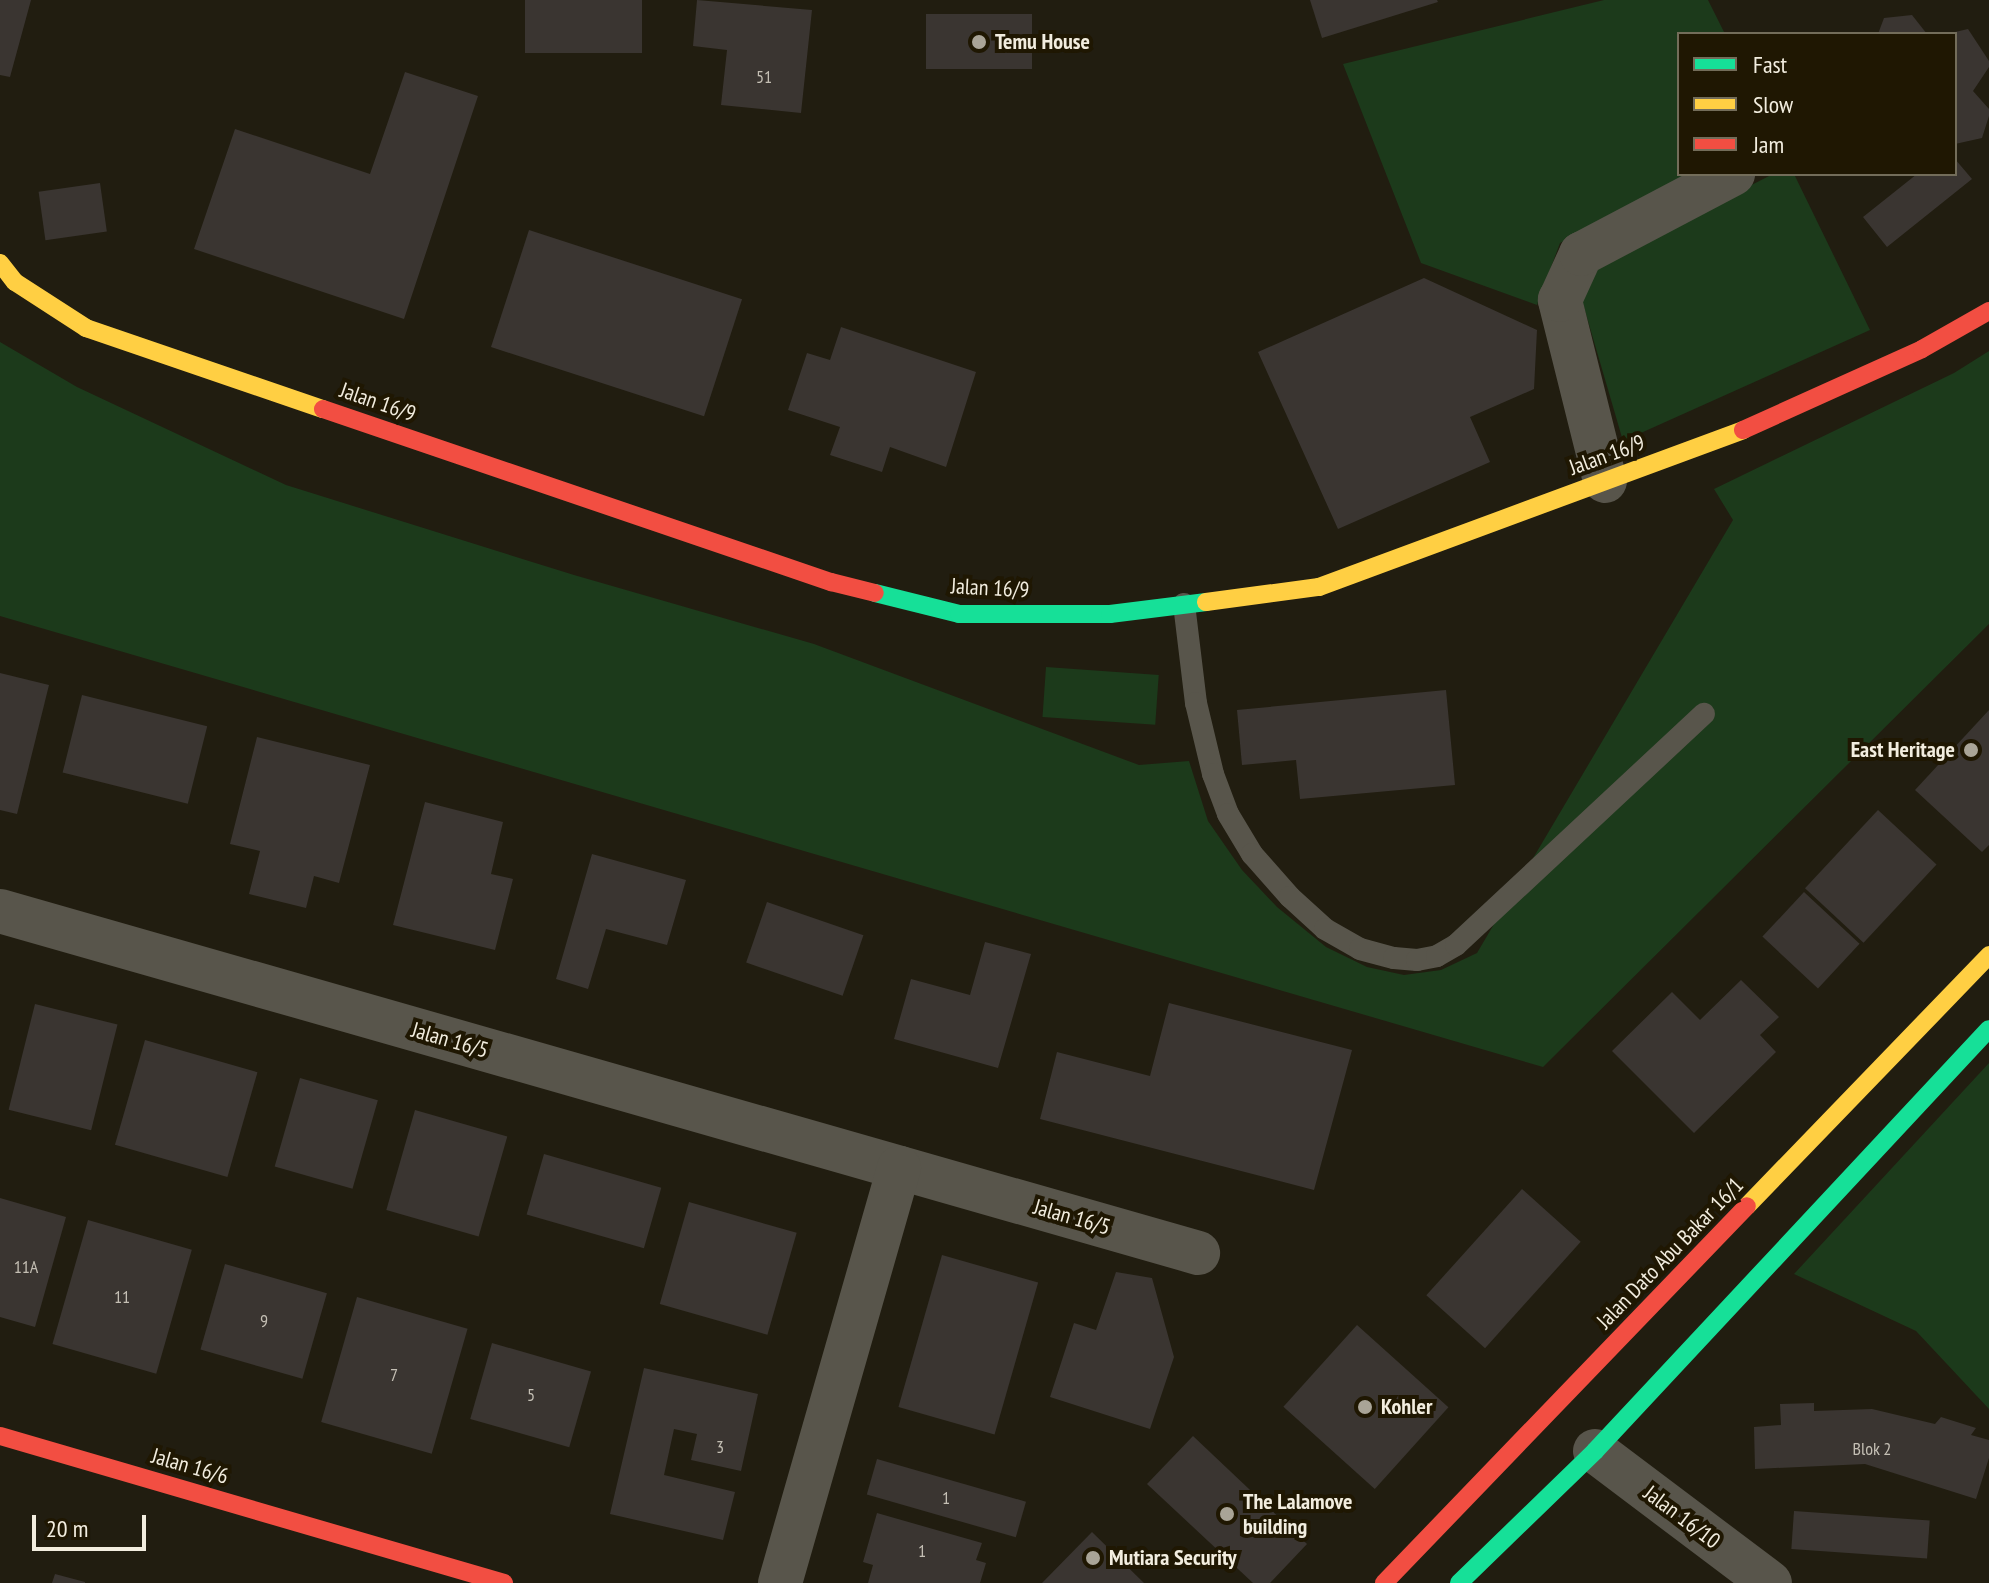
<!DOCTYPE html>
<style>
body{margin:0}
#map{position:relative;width:1989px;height:1583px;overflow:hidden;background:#211d10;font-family:"PT Sans Narrow",sans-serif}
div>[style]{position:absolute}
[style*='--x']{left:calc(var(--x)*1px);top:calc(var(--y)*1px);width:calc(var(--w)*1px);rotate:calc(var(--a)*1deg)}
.green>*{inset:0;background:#1c3a1b;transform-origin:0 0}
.building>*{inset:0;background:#3a3531;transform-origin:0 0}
.lane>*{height:22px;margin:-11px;padding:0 11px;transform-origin:11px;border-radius:11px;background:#58554b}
.street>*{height:44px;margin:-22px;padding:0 22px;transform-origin:22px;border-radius:22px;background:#58554b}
.fast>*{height:18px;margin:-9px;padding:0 9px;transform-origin:9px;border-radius:9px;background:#16e098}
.slow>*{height:18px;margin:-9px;padding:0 9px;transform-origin:9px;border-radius:9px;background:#ffcf43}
.jam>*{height:18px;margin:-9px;padding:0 9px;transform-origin:9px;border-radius:9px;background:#f24e42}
.dots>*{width:22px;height:22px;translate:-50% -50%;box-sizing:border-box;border:4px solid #1f1702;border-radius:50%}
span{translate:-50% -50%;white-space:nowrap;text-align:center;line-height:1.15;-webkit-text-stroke:8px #1f1702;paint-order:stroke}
.number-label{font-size:18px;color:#c4bfb4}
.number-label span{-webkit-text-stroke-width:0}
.poi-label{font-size:22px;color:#f2eddf;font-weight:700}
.left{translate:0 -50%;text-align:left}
.right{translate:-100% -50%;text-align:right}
.street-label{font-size:22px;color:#f2eddf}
.legend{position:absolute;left:1677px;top:32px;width:280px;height:144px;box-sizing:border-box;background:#1f1702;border:2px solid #736d5a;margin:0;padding:10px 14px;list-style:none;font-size:24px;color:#f2eddf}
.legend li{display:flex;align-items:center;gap:16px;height:40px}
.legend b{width:40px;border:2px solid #736d5a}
.scale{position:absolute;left:32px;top:1515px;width:114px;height:36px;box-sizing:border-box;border:4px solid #f2eddf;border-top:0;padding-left:10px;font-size:24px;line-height:28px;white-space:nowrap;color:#f2eddf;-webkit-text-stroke:6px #1f1702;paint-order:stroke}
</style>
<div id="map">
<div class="green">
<i style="clip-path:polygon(1604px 0,1708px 0,1725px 34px,1679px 34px,1679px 174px,1698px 174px,1560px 243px,1537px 305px,1421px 263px,1343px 64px)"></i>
<i style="clip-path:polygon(1773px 174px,1794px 174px,1870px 330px,1623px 441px,1581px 297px,1595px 265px)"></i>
<i style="clip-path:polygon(0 342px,77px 387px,286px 485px,574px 575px,814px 644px,1139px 765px,1189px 761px,1208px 821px,1242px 870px,1277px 907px,1326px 947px,1367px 967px,1404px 975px,1441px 970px,1477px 953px,1733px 520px,1714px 489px,1954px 373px,1989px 351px,1989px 624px,1543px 1067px,0 616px)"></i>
<i style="left:1046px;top:667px;width:113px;height:50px;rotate:4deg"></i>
<i style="clip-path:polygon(1989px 1063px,1989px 1409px,1916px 1331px,1794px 1274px)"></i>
</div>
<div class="building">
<i style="clip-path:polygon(0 0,31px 0,10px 77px,0 75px)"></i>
<i style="left:525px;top:0;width:117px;height:53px"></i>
<i style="clip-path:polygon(697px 0,812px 10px,801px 113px,721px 105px,727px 50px,693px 46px)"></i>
<i style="clip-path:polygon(1310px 0,1437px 0,1438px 2px,1322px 38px)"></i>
<i style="left:926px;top:14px;width:106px;height:55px"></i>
<i style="clip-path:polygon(1912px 15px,1927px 34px,1878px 34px,1884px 18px)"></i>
<i style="clip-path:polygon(1968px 29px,1989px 61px,1989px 67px,1973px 91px,1989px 109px,1989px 116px,1982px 138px,1955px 144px,1955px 32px)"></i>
<i style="clip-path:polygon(405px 72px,478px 96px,404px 319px,194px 249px,235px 129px,370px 174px)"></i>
<i style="clip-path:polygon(1955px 159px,1972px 179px,1887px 247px,1863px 217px,1917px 174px,1955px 174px)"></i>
<i style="left:100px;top:183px;width:49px;height:62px;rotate:82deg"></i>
<i style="left:529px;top:230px;width:224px;height:123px;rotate:18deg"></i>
<i style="clip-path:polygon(1424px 278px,1537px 330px,1534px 389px,1470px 417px,1490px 462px,1338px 529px,1258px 352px)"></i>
<i style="clip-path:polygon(841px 327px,976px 372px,946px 467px,890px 447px,882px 472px,830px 455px,840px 427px,788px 410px,807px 353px,830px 360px)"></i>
<i style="clip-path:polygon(0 673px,49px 685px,17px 814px,0 810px)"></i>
<i style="clip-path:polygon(1446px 690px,1455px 785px,1300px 799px,1296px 760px,1242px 765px,1237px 710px)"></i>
<i style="left:82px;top:695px;width:129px;height:80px;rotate:14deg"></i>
<i style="clip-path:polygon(1989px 710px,1989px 845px,1982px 852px,1915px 790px)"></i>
<i style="clip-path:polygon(257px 737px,370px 765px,339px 883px,314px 876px,306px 908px,249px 894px,260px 851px,230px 844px)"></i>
<i style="clip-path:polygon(425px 802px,503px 822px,491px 874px,513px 879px,495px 950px,393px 925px)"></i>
<i style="left:1878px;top:810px;width:80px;height:107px;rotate:43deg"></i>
<i style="clip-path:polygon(592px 854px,686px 880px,667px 945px,606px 929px,588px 989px,556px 979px)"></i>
<i style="left:1804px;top:892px;width:76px;height:61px;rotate:43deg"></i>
<i style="left:767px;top:902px;width:102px;height:64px;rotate:19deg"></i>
<i style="clip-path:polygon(985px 942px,1031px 954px,998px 1068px,894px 1039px,911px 979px,970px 995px)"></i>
<i style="clip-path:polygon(1741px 980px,1779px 1017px,1760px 1035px,1776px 1052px,1694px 1133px,1612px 1051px,1672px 992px,1700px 1020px)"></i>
<i style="clip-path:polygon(1169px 1003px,1352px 1050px,1314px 1190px,1040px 1119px,1057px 1052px,1150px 1076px)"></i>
<i style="left:35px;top:1004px;width:85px;height:109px;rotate:14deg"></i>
<i style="left:145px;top:1040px;width:117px;height:109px;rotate:16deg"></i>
<i style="left:300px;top:1078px;width:81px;height:92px;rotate:16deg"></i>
<i style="left:415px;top:1110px;width:96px;height:104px;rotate:16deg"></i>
<i style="left:544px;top:1154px;width:122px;height:63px;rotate:16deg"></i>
<i style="left:1522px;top:1189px;width:79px;height:143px;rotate:42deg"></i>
<i style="clip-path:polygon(0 1198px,66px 1217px,35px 1327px,0 1317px)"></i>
<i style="left:689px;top:1202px;width:112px;height:106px;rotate:16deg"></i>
<i style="left:88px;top:1220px;width:108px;height:129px;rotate:16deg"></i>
<i style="left:942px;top:1255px;width:100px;height:158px;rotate:16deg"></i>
<i style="left:225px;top:1264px;width:106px;height:89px;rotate:16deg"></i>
<i style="clip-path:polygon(1116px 1272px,1152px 1278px,1174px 1357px,1150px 1429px,1050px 1397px,1074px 1323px,1096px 1330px)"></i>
<i style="left:357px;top:1297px;width:115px;height:130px;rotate:16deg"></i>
<i style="left:1357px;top:1325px;width:123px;height:110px;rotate:42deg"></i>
<i style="left:492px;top:1343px;width:103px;height:79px;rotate:16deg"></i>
<i style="clip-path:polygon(644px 1368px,758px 1394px,741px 1471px,691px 1460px,697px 1434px,674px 1429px,664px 1475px,735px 1492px,723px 1540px,610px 1514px)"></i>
<i style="clip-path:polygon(1814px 1403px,1814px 1411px,1872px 1409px,1935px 1424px,1941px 1417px,1976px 1428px,1971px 1435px,1989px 1440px,1989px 1458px,1976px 1499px,1865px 1464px,1755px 1469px,1754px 1427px,1781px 1425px,1780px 1404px)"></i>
<i style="clip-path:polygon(1193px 1436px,1307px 1544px,1270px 1583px,1253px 1583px,1147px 1484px)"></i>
<i style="left:877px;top:1459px;width:155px;height:37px;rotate:16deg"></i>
<i style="left:1794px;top:1511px;width:136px;height:38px;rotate:4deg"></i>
<i style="clip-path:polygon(877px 1513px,982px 1543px,976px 1560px,986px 1563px,980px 1583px,868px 1583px,873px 1565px,863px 1562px)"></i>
<i style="clip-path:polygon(1092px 1532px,1144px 1583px,1042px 1583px)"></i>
<i style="clip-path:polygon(55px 1574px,85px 1582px,85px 1583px,52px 1583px)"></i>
</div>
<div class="lane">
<i style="--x:1184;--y:604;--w:100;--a:83.1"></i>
<i style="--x:1196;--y:703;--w:73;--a:76.5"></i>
<i style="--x:1213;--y:774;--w:43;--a:69.4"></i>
<i style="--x:1228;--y:814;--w:47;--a:59"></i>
<i style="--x:1252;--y:854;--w:57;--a:48.5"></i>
<i style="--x:1290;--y:897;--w:47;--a:42.4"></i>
<i style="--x:1325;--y:929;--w:40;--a:29.7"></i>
<i style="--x:1360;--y:949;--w:35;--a:15"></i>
<i style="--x:1394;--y:958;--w:23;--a:5"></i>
<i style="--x:1417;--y:960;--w:20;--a:-11"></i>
<i style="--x:1437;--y:956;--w:22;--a:-30"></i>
<i style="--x:1456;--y:945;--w:339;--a:-43"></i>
</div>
<div class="street">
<i style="--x:1605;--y:481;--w:187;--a:-104"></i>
<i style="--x:1560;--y:300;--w:51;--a:-65.5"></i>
<i style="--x:1581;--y:254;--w:172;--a:-27.8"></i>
<i style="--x:0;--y:911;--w:1246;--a:15.93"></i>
<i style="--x:1595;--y:1451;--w:219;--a:37"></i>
<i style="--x:780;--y:1583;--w:432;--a:-74"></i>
</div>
<div class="fast">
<i style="--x:875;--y:593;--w:87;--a:14"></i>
<i style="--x:959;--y:614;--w:151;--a:0"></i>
<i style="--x:1110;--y:614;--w:97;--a:-7.1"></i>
<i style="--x:1459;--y:1583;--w:190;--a:-44.1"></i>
<i style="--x:1595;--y:1451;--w:577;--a:-46.97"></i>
</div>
<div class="slow">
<i style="--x:0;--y:263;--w:24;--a:52"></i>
<i style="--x:15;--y:282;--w:85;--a:32.9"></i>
<i style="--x:86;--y:328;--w:250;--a:18.9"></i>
<i style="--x:1206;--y:602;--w:114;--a:-7.6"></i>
<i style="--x:1319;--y:587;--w:452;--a:-20.3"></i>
<i style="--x:1747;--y:1206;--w:349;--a:-46"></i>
</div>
<div class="jam">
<i style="--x:323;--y:409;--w:537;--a:18.81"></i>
<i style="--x:831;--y:582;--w:45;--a:14"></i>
<i style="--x:1743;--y:430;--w:196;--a:-24.3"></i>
<i style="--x:1922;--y:349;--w:77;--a:-29.6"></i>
<i style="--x:0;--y:1436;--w:525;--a:16.26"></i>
<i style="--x:1384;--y:1583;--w:523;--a:-46.08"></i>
</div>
<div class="dots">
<i style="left:979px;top:42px;background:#a9a497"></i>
<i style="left:1971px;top:750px;background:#a9a497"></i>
<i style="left:1365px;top:1407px;background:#a9a497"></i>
<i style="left:1227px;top:1514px;background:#a9a497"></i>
<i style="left:1093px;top:1558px;background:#a9a497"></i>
</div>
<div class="number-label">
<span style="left:764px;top:77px">51</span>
<span style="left:26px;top:1267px">11A</span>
<span style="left:122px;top:1297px">11</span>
<span style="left:264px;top:1321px">9</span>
<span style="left:394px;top:1375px">7</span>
<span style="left:531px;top:1395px">5</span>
<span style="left:720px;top:1447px">3</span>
<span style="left:1872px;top:1449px">Blok 2</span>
<span style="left:946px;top:1498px">1</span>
<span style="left:922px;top:1551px">1</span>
</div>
<div class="poi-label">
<span class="left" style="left:995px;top:42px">Temu House</span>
<span class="right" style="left:1955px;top:750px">East Heritage</span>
<span class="left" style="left:1381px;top:1407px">Kohler</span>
<span class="left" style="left:1243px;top:1514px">The Lalamove<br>building</span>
<span class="left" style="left:1109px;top:1558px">Mutiara Security</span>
</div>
<div class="street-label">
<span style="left:378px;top:402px;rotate:19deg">Jalan 16/9</span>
<span style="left:1607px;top:455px;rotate:-20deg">Jalan 16/9</span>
<span style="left:990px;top:588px;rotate:3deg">Jalan 16/9</span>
<span style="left:450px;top:1040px;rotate:16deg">Jalan 16/5</span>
<span style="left:1072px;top:1217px;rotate:16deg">Jalan 16/5</span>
<span style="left:1670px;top:1253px;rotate:-46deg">Jalan Dato Abu Bakar 16/1</span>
<span style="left:190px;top:1466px;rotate:16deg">Jalan 16/6</span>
<span style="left:1682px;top:1517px;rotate:37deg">Jalan 16/10</span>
</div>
<ul class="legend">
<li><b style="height:10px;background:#16e098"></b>Fast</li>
<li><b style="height:10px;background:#ffcf43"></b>Slow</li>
<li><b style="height:10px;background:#f24e42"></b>Jam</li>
</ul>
<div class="scale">20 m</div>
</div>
